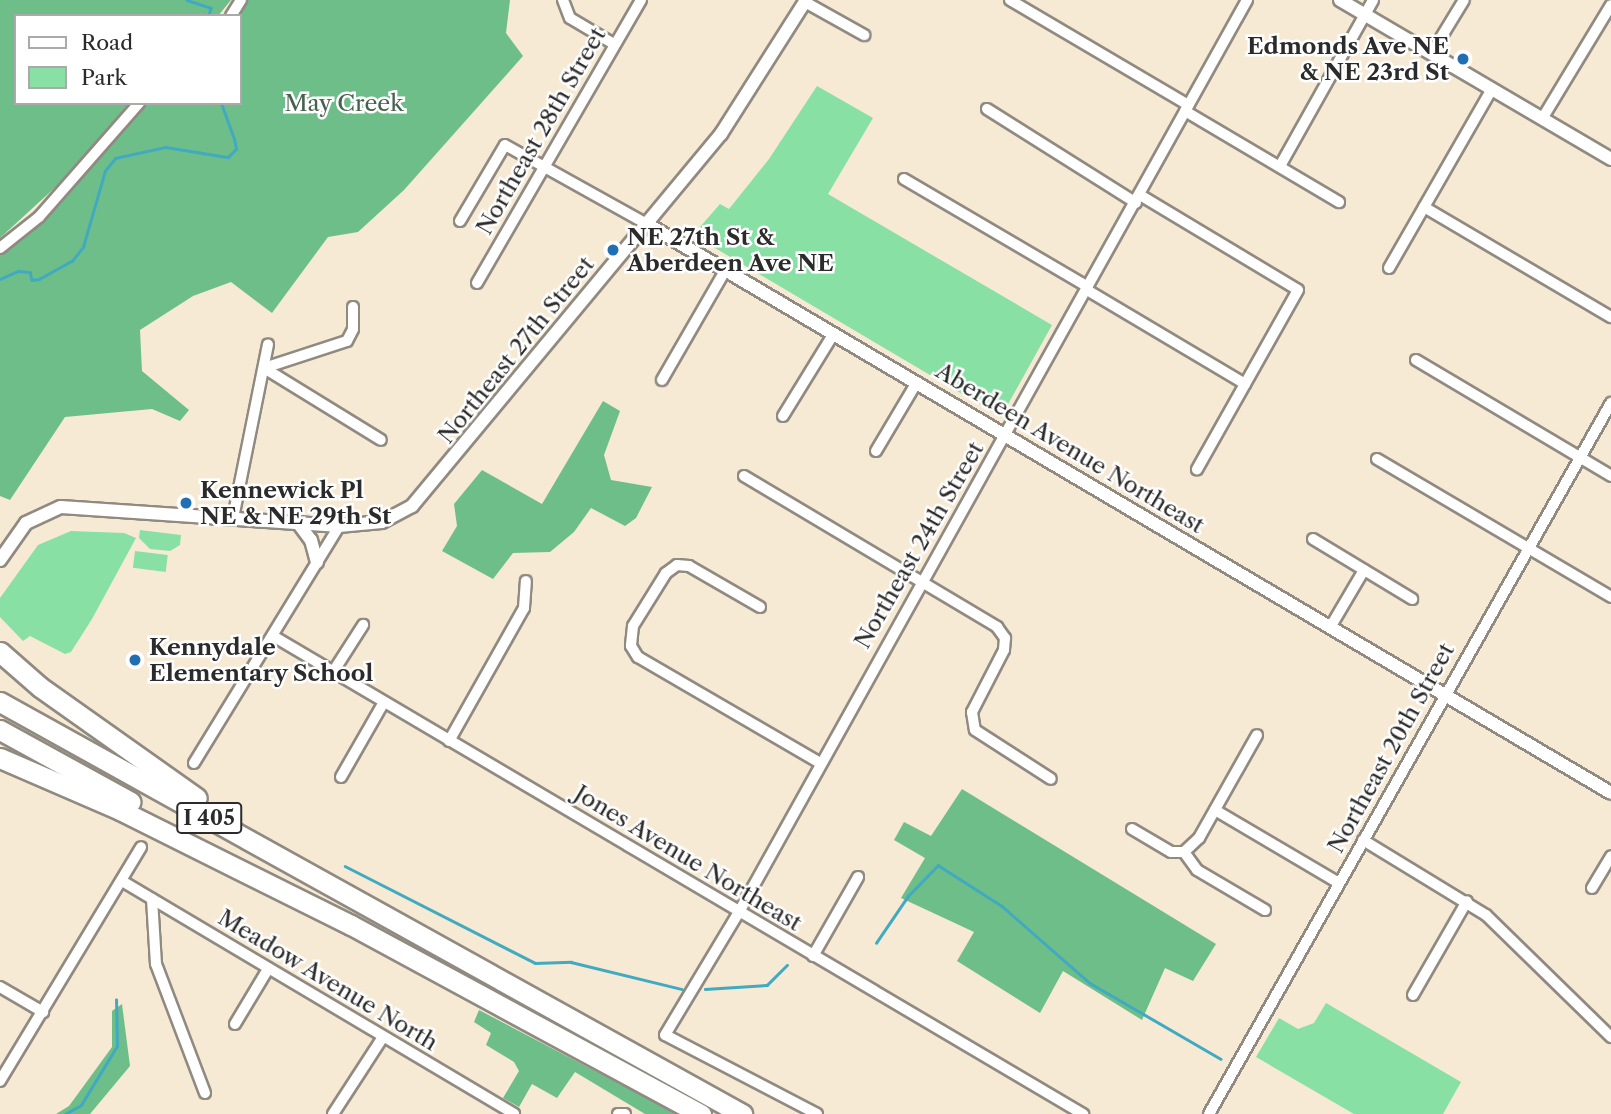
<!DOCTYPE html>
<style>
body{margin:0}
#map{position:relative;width:1611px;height:1114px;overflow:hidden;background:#f6ead5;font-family:"Libre Caslon Text",serif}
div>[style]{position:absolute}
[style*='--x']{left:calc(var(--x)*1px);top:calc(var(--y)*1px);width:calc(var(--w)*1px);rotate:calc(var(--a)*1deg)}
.green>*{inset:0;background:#89e0a4;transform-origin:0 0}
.forest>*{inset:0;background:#6ebe8a}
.stream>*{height:2.5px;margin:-1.25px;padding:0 1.25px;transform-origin:1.25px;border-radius:1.25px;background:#41aac1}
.roads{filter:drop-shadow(2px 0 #908a80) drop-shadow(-2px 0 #908a80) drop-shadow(0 2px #908a80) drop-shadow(0 -2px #908a80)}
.minor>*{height:10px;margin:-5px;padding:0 5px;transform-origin:5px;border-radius:5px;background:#fff}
.tertiary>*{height:12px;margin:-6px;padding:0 6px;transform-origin:6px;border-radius:6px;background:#fff}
.motorway>*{height:19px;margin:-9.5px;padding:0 9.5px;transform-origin:9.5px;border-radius:9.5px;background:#fff}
.dots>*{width:19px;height:19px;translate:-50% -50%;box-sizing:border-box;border:4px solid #fff;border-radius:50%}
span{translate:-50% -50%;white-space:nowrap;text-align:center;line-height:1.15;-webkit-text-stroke:5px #fff;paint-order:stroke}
.shield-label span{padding:2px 5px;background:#fff;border:2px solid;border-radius:5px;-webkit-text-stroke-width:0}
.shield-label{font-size:21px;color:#2b2b2b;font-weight:700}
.poi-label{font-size:23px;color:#2b2b2b;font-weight:700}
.right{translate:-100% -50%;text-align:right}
.left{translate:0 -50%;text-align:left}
.park-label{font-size:23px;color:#47614f}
.street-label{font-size:23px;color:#2b2b2b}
.legend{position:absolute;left:14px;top:14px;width:228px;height:91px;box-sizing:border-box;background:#fff;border:2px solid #aaa;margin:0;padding:9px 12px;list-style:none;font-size:21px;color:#2b2b2b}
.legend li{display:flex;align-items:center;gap:14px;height:35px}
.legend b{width:35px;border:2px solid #aaa}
</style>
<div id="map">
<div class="green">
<i style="clip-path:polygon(817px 86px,873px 118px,828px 194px,1052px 325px,1001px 417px,693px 235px,720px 204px,729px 209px,769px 159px)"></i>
<i style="clip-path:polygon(140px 530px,181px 535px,180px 545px,170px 551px,150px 549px,139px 538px)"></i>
<i style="clip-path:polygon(71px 531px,124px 533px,136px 538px,92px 619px,71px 652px,65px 654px,30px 636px,23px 641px,0 617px,0 598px,38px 545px)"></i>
<i style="left:135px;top:551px;width:33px;height:17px;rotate:7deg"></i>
<i style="clip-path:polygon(1326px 1003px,1461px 1082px,1443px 1114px,1354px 1114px,1256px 1057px,1279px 1018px,1298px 1029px,1314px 1023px)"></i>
</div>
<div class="forest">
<i style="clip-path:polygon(0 0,231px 0,218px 16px,16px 16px,16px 103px,132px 103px,60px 183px,0 238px)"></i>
<i style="clip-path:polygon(248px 0,510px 0,506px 33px,523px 56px,404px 190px,358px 232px,328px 237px,272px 313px,231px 282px,193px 296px,140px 330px,142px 371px,189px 410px,180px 421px,152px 409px,65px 417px,10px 500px,0 496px,0 255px,37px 227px,148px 103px,240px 103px,237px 16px)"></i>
<i style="clip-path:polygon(603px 401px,620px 411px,604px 455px,611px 480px,652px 487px,636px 518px,625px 526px,591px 508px,574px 532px,550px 552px,513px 553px,493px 579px,442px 551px,457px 526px,454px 504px,482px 470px,542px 504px)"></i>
<i style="clip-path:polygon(962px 789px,1216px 944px,1193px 981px,1165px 968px,1142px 1020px,1063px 971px,1040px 1013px,957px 961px,974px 932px,901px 898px,925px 858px,894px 840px,904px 822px,931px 836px)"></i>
<i style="clip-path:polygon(122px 1004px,130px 1066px,90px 1114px,56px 1114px,69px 1106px,112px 1047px,112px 1011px)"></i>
<i style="clip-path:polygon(479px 1010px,660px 1105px,677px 1114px,645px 1114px,575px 1072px,557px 1098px,532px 1084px,519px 1107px,503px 1098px,519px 1071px,514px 1062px,486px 1045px,491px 1033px,474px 1022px)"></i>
</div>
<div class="stream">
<i style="--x:187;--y:0;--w:25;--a:18"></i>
<i style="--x:211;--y:8;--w:8;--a:104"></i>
<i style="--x:0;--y:279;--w:20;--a:-24"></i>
<i style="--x:18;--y:271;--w:12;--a:5"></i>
<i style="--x:30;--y:272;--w:8;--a:76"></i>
<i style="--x:32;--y:280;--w:7;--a:-8"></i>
<i style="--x:39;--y:279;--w:38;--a:-29"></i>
<i style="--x:72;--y:261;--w:18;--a:-52"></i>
<i style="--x:83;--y:247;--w:79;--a:-73.9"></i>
<i style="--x:105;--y:171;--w:16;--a:-52"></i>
<i style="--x:115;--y:158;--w:52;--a:-12.2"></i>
<i style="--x:166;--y:147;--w:63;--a:9.2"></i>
<i style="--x:228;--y:157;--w:11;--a:-45"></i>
<i style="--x:236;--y:149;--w:10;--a:-101"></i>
<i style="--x:234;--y:139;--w:38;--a:-110"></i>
<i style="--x:345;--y:866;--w:213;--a:27"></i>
<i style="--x:535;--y:963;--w:36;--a:-2"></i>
<i style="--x:571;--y:962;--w:114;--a:13.7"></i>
<i style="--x:876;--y:943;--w:57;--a:-55.8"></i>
<i style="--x:908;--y:896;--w:43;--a:-45.9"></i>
<i style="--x:938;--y:865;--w:76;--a:32.6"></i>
<i style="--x:1002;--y:906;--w:117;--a:41.2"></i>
<i style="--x:1090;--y:983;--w:151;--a:30.1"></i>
<i style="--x:705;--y:989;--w:62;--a:-3.7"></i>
<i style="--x:767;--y:985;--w:28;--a:-45"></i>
<i style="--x:65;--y:1114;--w:18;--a:-29"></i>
<i style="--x:81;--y:1105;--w:69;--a:-58.6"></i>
<i style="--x:117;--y:1046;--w:46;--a:-91.2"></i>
</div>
<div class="roads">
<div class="minor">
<i style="--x:563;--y:0;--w:19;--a:69"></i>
<i style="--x:570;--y:18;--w:51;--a:30.6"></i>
<i style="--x:1010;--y:0;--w:207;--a:30.5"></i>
<i style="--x:805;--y:2;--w:68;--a:29.2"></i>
<i style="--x:231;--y:16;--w:19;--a:-58"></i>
<i style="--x:1431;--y:54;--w:63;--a:-58.6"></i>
<i style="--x:987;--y:109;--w:176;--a:32.2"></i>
<i style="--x:1185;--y:111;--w:179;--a:30.6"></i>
<i style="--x:1542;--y:119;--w:133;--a:-58.8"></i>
<i style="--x:1280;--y:166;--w:190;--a:-60.7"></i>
<i style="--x:904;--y:179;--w:213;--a:30.4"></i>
<i style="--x:1140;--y:195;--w:184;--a:31"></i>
<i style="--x:1298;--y:290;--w:206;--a:119.4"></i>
<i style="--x:1424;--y:207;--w:217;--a:30.5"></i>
<i style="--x:460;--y:221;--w:88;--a:-59.4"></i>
<i style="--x:505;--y:145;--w:162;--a:29.1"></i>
<i style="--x:0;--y:248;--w:50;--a:-38.5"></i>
<i style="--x:39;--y:217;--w:152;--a:-48.7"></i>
<i style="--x:1389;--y:268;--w:207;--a:-60.1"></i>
<i style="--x:477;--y:283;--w:327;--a:-59.9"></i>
<i style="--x:1087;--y:290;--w:184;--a:30.7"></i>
<i style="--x:1416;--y:360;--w:227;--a:30.7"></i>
<i style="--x:264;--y:368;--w:137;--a:31.6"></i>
<i style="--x:264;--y:368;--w:87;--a:-18"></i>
<i style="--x:347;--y:341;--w:13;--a:-63"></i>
<i style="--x:353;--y:329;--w:22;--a:-90"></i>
<i style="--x:662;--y:380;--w:128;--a:-60"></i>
<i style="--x:783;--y:416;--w:97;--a:-58.4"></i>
<i style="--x:876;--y:451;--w:80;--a:-59.3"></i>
<i style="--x:1377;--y:459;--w:272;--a:30.5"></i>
<i style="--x:744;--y:476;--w:295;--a:30.8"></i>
<i style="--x:997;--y:627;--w:14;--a:54"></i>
<i style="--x:1005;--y:638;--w:12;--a:95"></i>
<i style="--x:1004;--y:650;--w:70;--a:117.3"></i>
<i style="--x:972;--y:712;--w:18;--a:81"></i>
<i style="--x:975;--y:730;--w:90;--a:32.8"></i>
<i style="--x:233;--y:518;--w:177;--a:-78.6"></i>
<i style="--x:1313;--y:539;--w:116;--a:31.2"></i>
<i style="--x:760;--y:607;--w:82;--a:-150"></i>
<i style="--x:689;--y:566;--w:12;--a:-175"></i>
<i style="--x:677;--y:565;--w:14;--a:144"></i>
<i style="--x:666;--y:573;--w:62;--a:121.9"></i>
<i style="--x:633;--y:626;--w:20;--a:96"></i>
<i style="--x:631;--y:646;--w:13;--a:58"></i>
<i style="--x:638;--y:657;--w:211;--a:30.2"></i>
<i style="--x:1331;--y:626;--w:65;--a:-59.5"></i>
<i style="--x:273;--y:636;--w:941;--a:30.55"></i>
<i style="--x:333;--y:672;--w:56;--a:-57.4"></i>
<i style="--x:449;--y:741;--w:153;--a:-60.6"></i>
<i style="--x:524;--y:608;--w:27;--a:-86"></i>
<i style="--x:194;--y:763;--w:278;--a:-58.5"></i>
<i style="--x:341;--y:777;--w:86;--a:-60.2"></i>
<i style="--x:1215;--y:810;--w:144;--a:30.5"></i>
<i style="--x:1132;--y:829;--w:45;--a:30.5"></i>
<i style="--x:1171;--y:852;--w:13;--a:0"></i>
<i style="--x:1184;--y:852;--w:22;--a:54"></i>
<i style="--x:1197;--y:870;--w:79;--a:30.5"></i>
<i style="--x:1363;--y:840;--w:144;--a:31.4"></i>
<i style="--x:1486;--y:915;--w:175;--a:44.3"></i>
<i style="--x:1184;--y:852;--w:21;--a:-43"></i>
<i style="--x:1199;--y:838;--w:118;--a:-60.6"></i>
<i style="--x:122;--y:881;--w:456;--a:30.7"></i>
<i style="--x:1592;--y:888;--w:37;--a:-59"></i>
<i style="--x:152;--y:899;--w:65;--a:86.5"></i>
<i style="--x:156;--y:964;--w:138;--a:69.2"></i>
<i style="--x:813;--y:956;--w:91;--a:-60.3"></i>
<i style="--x:0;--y:987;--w:50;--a:30.2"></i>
<i style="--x:1413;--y:995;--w:108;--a:-60.1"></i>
<i style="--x:235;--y:1024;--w:64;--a:-59"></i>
<i style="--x:0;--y:1081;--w:273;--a:-58.9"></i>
<i style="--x:333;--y:1114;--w:92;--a:-57"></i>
<i style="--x:618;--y:1114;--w:7;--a:0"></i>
<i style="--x:817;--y:1114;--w:171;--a:-152.5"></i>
<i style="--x:665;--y:1035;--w:144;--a:-59"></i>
<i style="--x:739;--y:912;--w:1044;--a:-60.88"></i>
<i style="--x:1209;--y:1114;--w:817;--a:-60.52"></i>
</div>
<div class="tertiary">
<i style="--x:1340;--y:0;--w:314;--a:30.4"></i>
<i style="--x:647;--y:224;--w:1119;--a:30.55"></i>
<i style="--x:298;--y:523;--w:21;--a:53"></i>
<i style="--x:311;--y:540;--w:23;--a:75"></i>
<i style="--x:0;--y:560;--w:45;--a:-54.9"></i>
<i style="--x:26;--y:523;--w:38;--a:-25"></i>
<i style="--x:61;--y:507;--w:279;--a:3.9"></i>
<i style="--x:339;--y:526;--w:43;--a:-5.3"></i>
<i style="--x:382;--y:522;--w:34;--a:-28"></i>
<i style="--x:412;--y:506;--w:484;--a:-50.3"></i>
<i style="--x:721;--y:134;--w:159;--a:-57.6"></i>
</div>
<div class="motorway">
<i style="--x:0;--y:652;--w:53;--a:41.2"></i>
<i style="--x:40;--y:687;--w:192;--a:35.3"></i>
<i style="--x:0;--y:702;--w:849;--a:29.04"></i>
<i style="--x:0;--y:730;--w:149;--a:28.8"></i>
<i style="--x:0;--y:758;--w:131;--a:23.4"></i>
<i style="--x:120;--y:810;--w:258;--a:26.5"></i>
<i style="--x:351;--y:925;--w:398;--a:28.4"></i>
</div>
</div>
<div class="dots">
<i style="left:1463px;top:59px;background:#1f6fb2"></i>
<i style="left:613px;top:250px;background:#1f6fb2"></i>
<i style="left:186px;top:503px;background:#1f6fb2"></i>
<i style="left:135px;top:660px;background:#1f6fb2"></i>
</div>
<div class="shield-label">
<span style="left:209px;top:818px">I 405</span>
</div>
<div class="poi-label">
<span class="right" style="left:1449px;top:59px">Edmonds Ave NE<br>&amp; NE 23rd St</span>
<span class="left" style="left:627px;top:250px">NE 27th St &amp;<br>Aberdeen Ave NE</span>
<span class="left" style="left:200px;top:503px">Kennewick Pl<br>NE &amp; NE 29th St</span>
<span class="left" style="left:149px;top:660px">Kennydale<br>Elementary School</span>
</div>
<div class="park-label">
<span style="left:344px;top:103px">May Creek</span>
</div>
<div class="street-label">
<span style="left:541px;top:131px;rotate:-60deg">Northeast 28th Street</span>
<span style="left:516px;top:350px;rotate:-51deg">Northeast 27th Street</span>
<span style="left:1070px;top:448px;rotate:31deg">Aberdeen Avenue Northeast</span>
<span style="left:919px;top:545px;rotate:-60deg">Northeast 24th Street</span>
<span style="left:1391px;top:748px;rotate:-61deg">Northeast 20th Street</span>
<span style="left:688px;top:858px;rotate:31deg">Jones Avenue Northeast</span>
<span style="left:328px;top:980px;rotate:31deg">Meadow Avenue North</span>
</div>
<ul class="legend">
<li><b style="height:9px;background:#fff"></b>Road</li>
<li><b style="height:19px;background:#89e0a4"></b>Park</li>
</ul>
</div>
